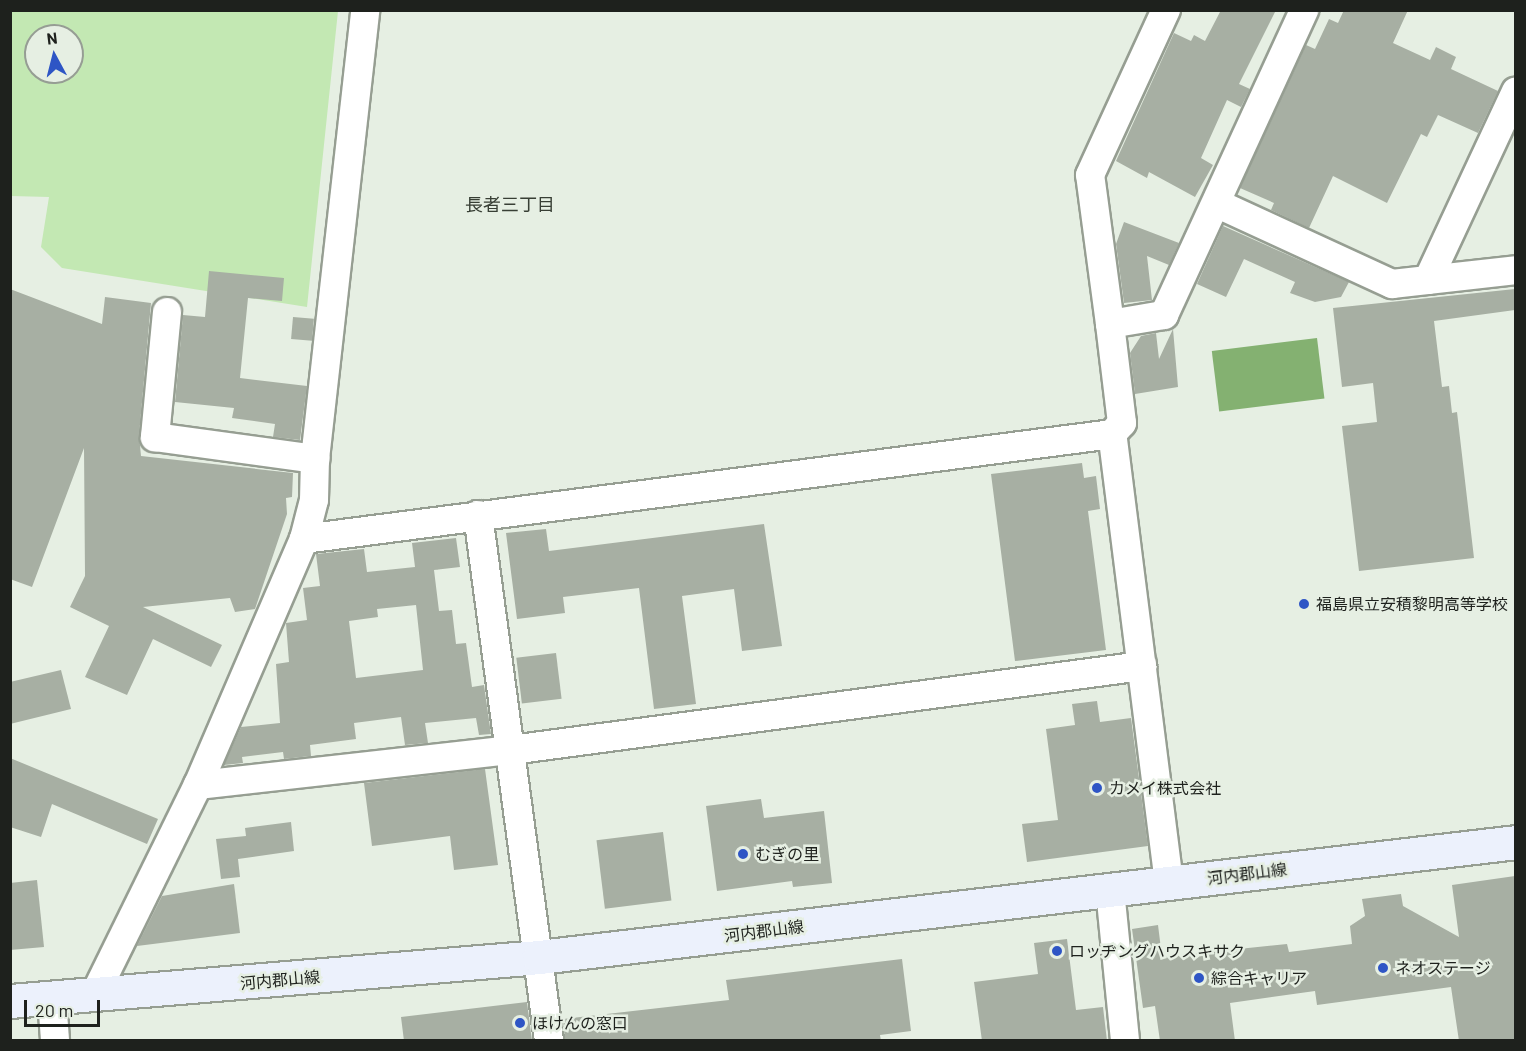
<!DOCTYPE html>
<meta charset="utf-8">
<style>
body{margin:0}
#map{position:relative;width:1526px;height:1051px;overflow:hidden;background:#e6efe3;font-family:Barlow,"Noto Sans JP",sans-serif}
div>[style]{position:absolute}
[style*='--x']{left:calc(var(--x)*1px);top:calc(var(--y)*1px);width:calc(var(--w)*1px);rotate:calc(var(--a)*1deg)}
.green>*{inset:0;background:#c3e8b3}
.water>*{inset:0;background:#84b171;transform-origin:0 0}
.building>*{inset:0;background:#a7afa3;transform-origin:0 0}
.roads{filter:drop-shadow(2px 0 #969e92) drop-shadow(-2px 0 #969e92) drop-shadow(0 2px #969e92) drop-shadow(0 -2px #969e92)}
.street>*{height:28px;margin:-14px;padding:0 14px;transform-origin:14px;border-radius:14px;background:#fff}
.secondary>*{height:33px;margin:-16.5px;padding:0 16.5px;transform-origin:16.5px;border-radius:16.5px;background:#ecf1fc}
.dots>*{width:16px;height:16px;translate:-50% -50%;box-sizing:border-box;border:3px solid #e6efe3;border-radius:50%}
span{translate:-50% -50%;white-space:nowrap;text-align:center;line-height:1.15;-webkit-text-stroke:5px #e6efe3;paint-order:stroke}
.poi-label{font-size:16px;color:#1e211d}
.left{translate:0 -50%;text-align:left}
.street-label{font-size:16px;color:#1e211d}
.neighbourhood-label{font-size:18px;color:#383f35}
.frame{position:absolute;inset:0;border:12px solid #1e211d;pointer-events:none}
.north{position:absolute;left:24px;top:24px;width:60px;height:60px;box-sizing:border-box;background:#e6efe3;border:2px solid #969d94;border-radius:50%;rotate:353deg;font-size:16px;font-weight:700;line-height:24px;text-align:center;color:#1e211d}
.north::after{content:'';display:block;margin:auto;width:21px;height:27px;background:#2e55c5;clip-path:polygon(50% 0,100% 100%,50% 72%,0 100%)}
.scale{position:absolute;left:24px;top:1000px;width:76px;height:27px;box-sizing:border-box;border:3px solid #1e211d;border-top:0;padding-left:8px;font-size:18px;line-height:21px;white-space:nowrap;color:#1e211d;-webkit-text-stroke:4px #e6efe3;paint-order:stroke}
</style>
<div id="map">
<div class="green">
<i style="clip-path:polygon(evenodd,11px 11px,338px 11px,307px 307px,62px 268px,41px 247px,49px 197px,11px 196px,11px 11px,36px 36px,72px 36px,72px 72px,36px 72px,36px 36px)"></i>
</div>
<div class="water">
<i style="left:1317px;top:338px;width:61px;height:106px;rotate:83deg"></i>
</div>
<div class="building">
<i style="clip-path:polygon(1221px 10px,1276px 10px,1239px 84px,1250px 89px,1241px 107px,1227px 100px,1201px 158px,1213px 165px,1195px 197px,1149px 172px,1147px 178px,1116px 161px,1174px 33px,1191px 41px,1194px 35px,1205px 41px)"></i>
<i style="clip-path:polygon(1344px 10px,1408px 10px,1393px 43px,1430px 60px,1436px 47px,1456px 57px,1451px 69px,1498px 91px,1478px 133px,1438px 115px,1427px 137px,1421px 134px,1387px 203px,1333px 176px,1309px 228px,1271px 210px,1274px 203px,1240px 188px,1306px 45px,1315px 49px,1329px 19px,1338px 23px)"></i>
<i style="clip-path:polygon(1124px 222px,1179px 243px,1169px 265px,1147px 256px,1152px 300px,1124px 303px,1116px 244px)"></i>
<i style="clip-path:polygon(1223px 226px,1349px 282px,1341px 297px,1315px 302px,1290px 293px,1295px 282px,1244px 259px,1226px 297px,1197px 284px)"></i>
<i style="clip-path:polygon(209px 271px,284px 278px,282px 301px,248px 298px,240px 378px,307px 386px,300px 440px,273px 437px,275px 424px,232px 418px,234px 408px,175px 402px,183px 315px,205px 317px)"></i>
<i style="clip-path:polygon(10px 289px,102px 324px,105px 297px,151px 303px,139px 435px,141px 456px,293px 473px,292px 497px,286px 498px,287px 514px,255px 609px,235px 612px,230px 598px,143px 607px,222px 645px,211px 667px,153px 639px,127px 695px,85px 677px,109px 626px,70px 607px,85px 576px,84px 448px,32px 587px,10px 579px)"></i>
<i style="clip-path:polygon(1515px 289px,1515px 310px,1434px 321px,1442px 387px,1449px 386px,1452px 413px,1457px 412px,1474px 558px,1359px 571px,1342px 426px,1377px 422px,1373px 383px,1342px 387px,1333px 308px)"></i>
<i style="left:293px;top:317px;width:21px;height:22px;rotate:5deg"></i>
<i style="clip-path:polygon(1173px 329px,1178px 387px,1135px 394px,1130px 353px,1141px 336px,1156px 333px,1159px 359px)"></i>
<i style="clip-path:polygon(1082px 463px,1084px 478px,1096px 476px,1100px 509px,1088px 511px,1106px 650px,1015px 661px,991px 474px)"></i>
<i style="clip-path:polygon(764px 524px,782px 646px,742px 651px,734px 589px,682px 596px,696px 704px,654px 709px,639px 588px,563px 597px,565px 613px,517px 619px,506px 533px,546px 529px,549px 551px)"></i>
<i style="clip-path:polygon(evenodd,456px 538px,460px 567px,434px 570px,439px 611px,452px 610px,456px 644px,466px 643px,472px 687px,484px 685px,491px 734px,479px 735px,476px 718px,425px 723px,428px 743px,405px 745px,401px 717px,354px 723px,356px 739px,310px 745px,311px 756px,284px 759px,283px 752px,242px 757px,243px 763px,224px 765px,241px 727px,280px 723px,276px 664px,289px 662px,286px 623px,307px 620px,303px 588px,320px 586px,316px 554px,364px 549px,367px 572px,415px 567px,412px 543px,456px 538px,416px 605px,423px 670px,356px 678px,349px 621px,378px 617px,377px 609px,416px 605px)"></i>
<i style="left:556px;top:653px;width:46px;height:40px;rotate:83deg"></i>
<i style="clip-path:polygon(61px 670px,71px 709px,10px 724px,10px 682px)"></i>
<i style="clip-path:polygon(1097px 701px,1100px 722px,1131px 718px,1148px 846px,1027px 862px,1022px 824px,1058px 820px,1046px 729px,1075px 725px,1072px 704px)"></i>
<i style="clip-path:polygon(10px 758px,158px 819px,147px 844px,52px 804px,41px 837px,10px 827px)"></i>
<i style="clip-path:polygon(485px 769px,498px 865px,454px 870px,450px 836px,372px 846px,364px 783px)"></i>
<i style="clip-path:polygon(761px 799px,764px 818px,824px 811px,832px 883px,793px 887px,792px 881px,717px 891px,706px 806px)"></i>
<i style="clip-path:polygon(291px 822px,294px 851px,238px 859px,240px 877px,221px 879px,216px 839px,246px 836px,245px 828px)"></i>
<i style="left:663px;top:832px;width:69px;height:67px;rotate:83deg"></i>
<i style="clip-path:polygon(1515px 876px,1515px 1041px,1459px 1041px,1451px 987px,1317px 1005px,1315px 991px,1230px 1003px,1235px 1041px,1160px 1041px,1155px 1006px,1143px 1008px,1132px 929px,1158px 925px,1162px 957px,1287px 944px,1289px 952px,1352px 944px,1350px 926px,1365px 916px,1362px 899px,1401px 894px,1403px 906px,1459px 937px,1452px 885px)"></i>
<i style="clip-path:polygon(37px 880px,44px 947px,10px 950px,10px 883px)"></i>
<i style="clip-path:polygon(234px 884px,240px 933px,137px 946px,162px 896px)"></i>
<i style="clip-path:polygon(1067px 939px,1076px 1010px,1103px 1007px,1107px 1041px,982px 1041px,974px 982px,1038px 974px,1034px 943px)"></i>
<i style="clip-path:polygon(902px 959px,911px 1031px,880px 1035px,881px 1041px,565px 1041px,563px 1019px,729px 1000px,726px 980px)"></i>
<i style="clip-path:polygon(527px 1002px,532px 1041px,404px 1041px,401px 1017px)"></i>
</div>
<div class="roads">
<div class="street">
<i style="--x:1218;--y:204;--w:192;--a:24.7"></i>
<i style="--x:1392;--y:284;--w:125;--a:-6.4"></i>
<i style="--x:1428;--y:280;--w:208;--a:-65"></i>
<i style="--x:167;--y:312;--w:126;--a:95.5"></i>
<i style="--x:155;--y:437;--w:162;--a:7.8"></i>
<i style="--x:1110;--y:324;--w:150;--a:-97.6"></i>
<i style="--x:1090;--y:175;--w:182;--a:-65.3"></i>
<i style="--x:478;--y:515;--w:530;--a:82.3"></i>
<i style="--x:304;--y:539;--w:815;--a:-7.4"></i>
<i style="--x:198;--y:785;--w:315;--a:-6.4"></i>
<i style="--x:511;--y:750;--w:637;--a:-7.58"></i>
<i style="--x:1169;--y:883;--w:453;--a:-97.2"></i>
<i style="--x:1112;--y:434;--w:15;--a:-48"></i>
<i style="--x:1122;--y:423;--w:100;--a:-96.9"></i>
<i style="--x:1110;--y:324;--w:55;--a:-9.5"></i>
<i style="--x:1164;--y:315;--w:336;--a:-65.3"></i>
<i style="--x:1110;--y:890;--w:151;--a:84.3"></i>
<i style="--x:94;--y:996;--w:235;--a:-63.8"></i>
<i style="--x:198;--y:785;--w:268;--a:-66.7"></i>
<i style="--x:304;--y:539;--w:40;--a:-75.6"></i>
<i style="--x:314;--y:500;--w:41;--a:-88.6"></i>
<i style="--x:315;--y:459;--w:452;--a:-83.6"></i>
<i style="--x:52;--y:999;--w:41;--a:85.8"></i>
</div>
<div class="secondary">
<i style="--x:10;--y:1001;--w:531;--a:-4.75"></i>
<i style="--x:539;--y:957;--w:984;--a:-6.71"></i>
</div>
</div>
<div class="dots">
<i style="left:1304px;top:604px;background:#2e55c5"></i>
<i style="left:1097px;top:788px;background:#2e55c5"></i>
<i style="left:743px;top:854px;background:#2e55c5"></i>
<i style="left:1057px;top:951px;background:#2e55c5"></i>
<i style="left:1383px;top:968px;background:#2e55c5"></i>
<i style="left:1199px;top:978px;background:#2e55c5"></i>
<i style="left:520px;top:1023px;background:#2e55c5"></i>
</div>
<div class="poi-label">
<span class="left" style="left:1316px;top:604px">福島県立安積黎明高等学校</span>
<span class="left" style="left:1109px;top:788px">カメイ株式会社</span>
<span class="left" style="left:755px;top:854px">むぎの里</span>
<span class="left" style="left:1069px;top:951px">ロッヂングハウスキサク</span>
<span class="left" style="left:1395px;top:968px">ネオステージ</span>
<span class="left" style="left:1211px;top:978px">綜合キャリア</span>
<span class="left" style="left:532px;top:1023px">ほけんの窓口</span>
</div>
<div class="street-label">
<span style="left:1247px;top:874px;rotate:-7deg">河内郡山線</span>
<span style="left:764px;top:931px;rotate:-7deg">河内郡山線</span>
<span style="left:280px;top:980px;rotate:-5deg">河内郡山線</span>
</div>
<div class="neighbourhood-label">
<span style="left:510px;top:204px">長者三丁目</span>
</div>
<div class="frame"></div>
<div class="north">N</div>
<div class="scale">20 m</div>
</div>
